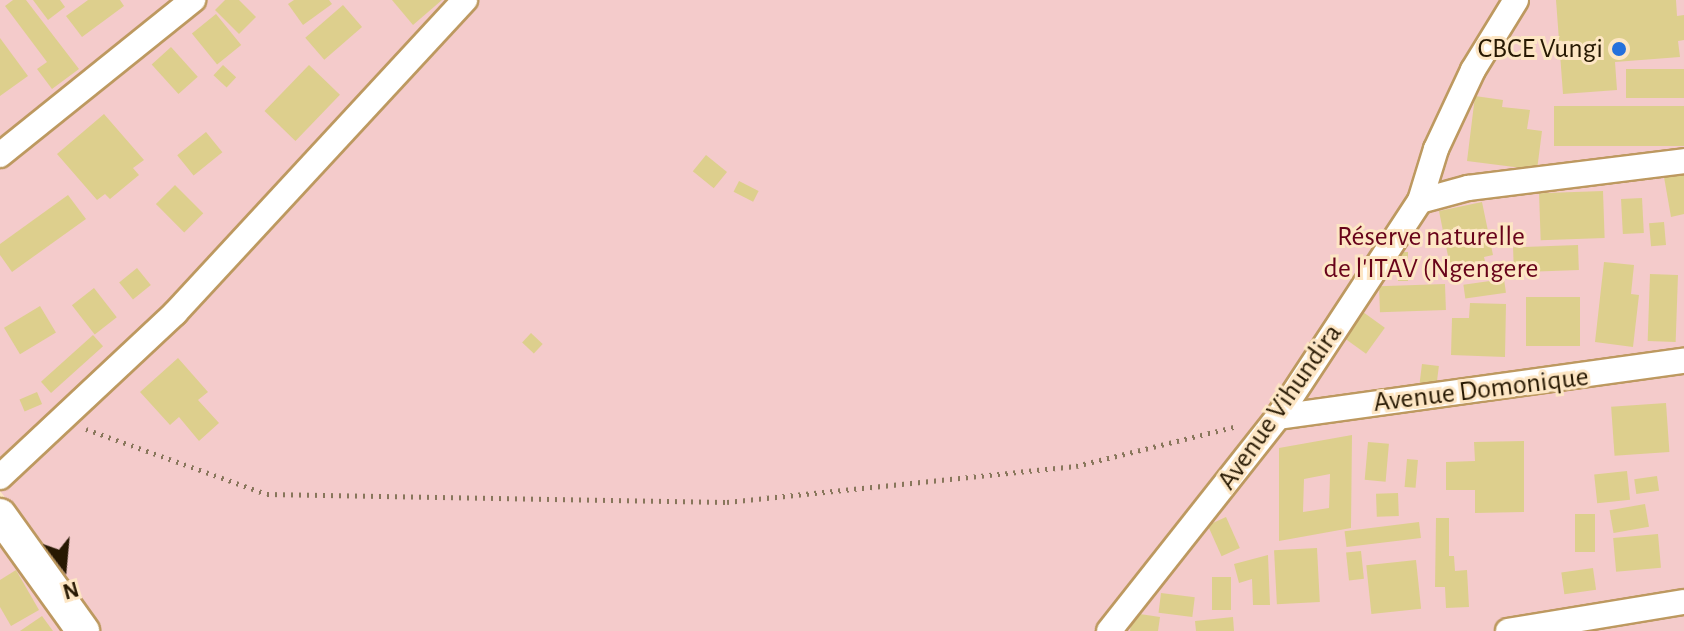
<!DOCTYPE html>
<meta charset="utf-8">
<style>
body{margin:0}
#map{position:relative;width:1684px;height:631px;overflow:hidden;background:#fde6c4;font-family:"Alegreya Sans",sans-serif}
div>[style]{position:absolute}
[style*='--x']{left:calc(var(--x)*1px);top:calc(var(--y)*1px);width:calc(var(--w)*1px);rotate:calc(var(--a)*1deg)}
.green>*{inset:0;background:#f4cbcb}
.building>*{inset:0;background:#ddcf8d;transform-origin:0 0}
.path>*{height:5px;margin-top:-2.5px;transform-origin:0;background:repeating-linear-gradient(90deg,#88765b 0 2px,transparent 0 8px)}
.roads{filter:drop-shadow(2px 0 #bd9960) drop-shadow(-2px 0 #bd9960) drop-shadow(0 2px #bd9960) drop-shadow(0 -2px #bd9960)}
.street>*{height:24px;margin:-12px;padding:0 12px;transform-origin:12px;border-radius:12px;background:#fff}
.secondary>*{height:32px;margin:-16px;padding:0 16px;transform-origin:16px;border-radius:16px;background:#fff}
.dots>*{width:22px;height:22px;translate:-50% -50%;box-sizing:border-box;border:4px solid #fde6c4;border-radius:50%}
span{translate:-50% -50%;white-space:nowrap;text-align:center;line-height:1.15;-webkit-text-stroke:6px #fde6c4;paint-order:stroke}
.poi-label{font-size:28px;color:#261802}
.right{translate:-100% -50%;text-align:right}
.park-label{font-size:28px;color:#68031a}
.street-label{font-size:28px;color:#261802}
.north{position:absolute;left:24px;top:527px;width:80px;height:80px;-webkit-text-stroke:6px #fde6c4;paint-order:stroke;rotate:164deg;font-size:22px;font-weight:700;line-height:32px;text-align:center;color:#261802}
.north::after{content:'';display:block;margin:auto;width:28px;height:36px;background:#261802;clip-path:polygon(50% 0,100% 100%,50% 72%,0 100%)}
</style>
<div id="map">
<div class="green">
<i style="clip-path:polygon(0 0,1684px 0,1684px 631px,0 631px,0 513px,12px 506px,0 491px)"></i>
</div>
<div class="building">
<i style="clip-path:polygon(13px 0,26px 0,79px 69px,52px 89px,37px 69px,47px 62px,5px 6px)"></i>
<i style="clip-path:polygon(33px 0,60px 0,65px 7px,48px 20px)"></i>
<i style="clip-path:polygon(88px 0,120px 0,124px 6px,82px 37px,66px 16px)"></i>
<i style="clip-path:polygon(225px 0,239px 0,256px 17px,239px 34px,215px 10px)"></i>
<i style="clip-path:polygon(294px 0,329px 0,332px 4px,303px 25px,288px 4px)"></i>
<i style="clip-path:polygon(392px 0,442px 0,413px 25px)"></i>
<i style="clip-path:polygon(1556px 0,1676px 0,1677px 16px,1684px 15px,1684px 40px,1678px 41px,1680px 57px,1615px 62px,1617px 90px,1563px 94px)"></i>
<i style="left:343px;top:5px;width:29px;height:50px;rotate:49deg"></i>
<i style="left:216px;top:14px;width:40px;height:31px;rotate:51deg"></i>
<i style="clip-path:polygon(0 38px,28px 76px,0 96px)"></i>
<i style="left:171px;top:47px;width:40px;height:26px;rotate:48deg"></i>
<i style="left:223px;top:65px;width:18px;height:14px;rotate:43deg"></i>
<i style="left:309px;top:65px;width:43px;height:64px;rotate:44deg"></i>
<i style="left:1684px;top:69px;width:29px;height:58px;rotate:90deg"></i>
<i style="clip-path:polygon(1475px 96px,1503px 100px,1502px 107px,1530px 110px,1527px 129px,1542px 131px,1537px 170px,1467px 161px)"></i>
<i style="left:1684px;top:106px;width:40px;height:130px;rotate:90deg"></i>
<i style="clip-path:polygon(104px 114px,144px 160px,133px 168px,139px 175px,110px 199px,105px 194px,97px 200px,57px 154px)"></i>
<i style="left:206px;top:132px;width:26px;height:37px;rotate:51deg"></i>
<i style="left:706px;top:155px;width:27px;height:21px;rotate:39deg"></i>
<i style="clip-path:polygon(1684px 173px,1684px 214px,1671px 217px,1664px 177px)"></i>
<i style="left:739px;top:181px;width:22px;height:12px;rotate:27deg"></i>
<i style="left:175px;top:185px;width:40px;height:27px;rotate:45deg"></i>
<i style="left:1603px;top:191px;width:47px;height:64px;rotate:88deg"></i>
<i style="clip-path:polygon(68px 195px,86px 219px,12px 272px,0 255px,0 244px)"></i>
<i style="left:1642px;top:198px;width:35px;height:21px;rotate:87deg"></i>
<i style="clip-path:polygon(1482px 202px,1493px 255px,1484px 257px,1488px 274px,1453px 281px,1439px 211px)"></i>
<i style="left:1664px;top:222px;width:23px;height:15px;rotate:85deg"></i>
<i style="left:1578px;top:245px;width:25px;height:65px;rotate:88deg"></i>
<i style="left:1408px;top:252px;width:29px;height:10px;rotate:90deg"></i>
<i style="clip-path:polygon(1604px 262px,1634px 265px,1631px 294px,1639px 295px,1633px 347px,1595px 342px)"></i>
<i style="left:137px;top:268px;width:22px;height:23px;rotate:51deg"></i>
<i style="left:1650px;top:274px;width:28px;height:67px;rotate:2deg"></i>
<i style="left:1504px;top:279px;width:14px;height:41px;rotate:82deg"></i>
<i style="left:1445px;top:284px;width:26px;height:66px;rotate:88deg"></i>
<i style="left:94px;top:288px;width:37px;height:28px;rotate:52deg"></i>
<i style="left:1526px;top:297px;width:54px;height:49px"></i>
<i style="clip-path:polygon(1470px 303px,1506px 304px,1505px 357px,1451px 355px,1452px 318px,1469px 318px)"></i>
<i style="left:40px;top:306px;width:31px;height:42px;rotate:59deg"></i>
<i style="left:1363px;top:312px;width:27px;height:32px;rotate:36deg"></i>
<i style="left:531px;top:333px;width:16px;height:13px;rotate:43deg"></i>
<i style="left:93px;top:335px;width:15px;height:70px;rotate:48deg"></i>
<i style="clip-path:polygon(178px 358px,208px 392px,198px 400px,219px 423px,199px 441px,179px 417px,170px 425px,140px 392px)"></i>
<i style="left:1422px;top:364px;width:17px;height:19px;rotate:7deg"></i>
<i style="left:37px;top:392px;width:13px;height:19px;rotate:67deg"></i>
<i style="left:1666px;top:403px;width:49px;height:55px;rotate:86deg"></i>
<i style="clip-path:polygon(evenodd,1352px 435px,1351px 528px,1279px 541px,1279px 448px,1352px 435px,1330px 474px,1329px 508px,1303px 512px,1304px 479px,1330px 474px)"></i>
<i style="clip-path:polygon(1524px 441px,1524px 512px,1475px 513px,1475px 490px,1446px 490px,1446px 462px,1475px 461px,1474px 442px)"></i>
<i style="left:1368px;top:442px;width:21px;height:38px;rotate:5deg"></i>
<i style="left:1407px;top:459px;width:11px;height:28px;rotate:5deg"></i>
<i style="left:1627px;top:471px;width:29px;height:33px;rotate:84deg"></i>
<i style="left:1657px;top:476px;width:15px;height:23px;rotate:82deg"></i>
<i style="left:1398px;top:493px;width:23px;height:22px;rotate:88deg"></i>
<i style="left:1645px;top:504px;width:23px;height:36px;rotate:80deg"></i>
<i style="left:1575px;top:514px;width:20px;height:38px"></i>
<i style="left:1226px;top:517px;width:34px;height:20px;rotate:66deg"></i>
<i style="clip-path:polygon(1436px 518px,1449px 518px,1449px 556px,1454px 556px,1455px 571px,1467px 570px,1469px 607px,1446px 608px,1445px 587px,1435px 587px)"></i>
<i style="left:1419px;top:522px;width:16px;height:75px;rotate:83deg"></i>
<i style="left:1658px;top:534px;width:34px;height:45px;rotate:85deg"></i>
<i style="left:1317px;top:548px;width:54px;height:43px;rotate:87deg"></i>
<i style="left:1361px;top:551px;width:28px;height:15px;rotate:84deg"></i>
<i style="clip-path:polygon(1268px 555px,1270px 605px,1253px 605px,1252px 579px,1239px 583px,1234px 564px)"></i>
<i style="left:1416px;top:560px;width:49px;height:50px;rotate:84deg"></i>
<i style="left:1593px;top:568px;width:22px;height:32px;rotate:82deg"></i>
<i style="clip-path:polygon(16px 570px,39px 610px,11px 626px,0 607px,0 580px)"></i>
<i style="left:1212px;top:577px;width:19px;height:33px"></i>
<i style="left:1161px;top:593px;width:34px;height:20px;rotate:7deg"></i>
<i style="clip-path:polygon(1133px 613px,1160px 617px,1158px 631px,1130px 631px)"></i>
<i style="clip-path:polygon(42px 616px,53px 631px,20px 631px)"></i>
<i style="clip-path:polygon(1233px 617px,1234px 631px,1196px 631px,1195px 621px)"></i>
</div>
<div class="path">
<i style="--x:86;--y:429;--w:192;--a:19.8"></i>
<i style="--x:267;--y:494;--w:460;--a:1"></i>
<i style="--x:727;--y:502;--w:351;--a:-5.9"></i>
<i style="--x:1076;--y:466;--w:167;--a:-13.9"></i>
</div>
<div class="roads">
<div class="street">
<i style="--x:0;--y:155;--w:248;--a:-38.8"></i>
<i style="--x:1420;--y:201;--w:50;--a:-15.2"></i>
<i style="--x:1468;--y:188;--w:218;--a:-7.1"></i>
<i style="--x:1278;--y:417;--w:410;--a:-7.9"></i>
<i style="--x:0;--y:477;--w:240;--a:-43.1"></i>
<i style="--x:175;--y:313;--w:427;--a:-47.2"></i>
<i style="--x:1109;--y:631;--w:273;--a:-51.7"></i>
<i style="--x:1278;--y:417;--w:258;--a:-56.7"></i>
<i style="--x:1420;--y:201;--w:54;--a:-72.9"></i>
<i style="--x:1436;--y:149;--w:87;--a:-64.9"></i>
<i style="--x:1473;--y:70;--w:82;--a:-58.4"></i>
<i style="--x:1508;--y:631;--w:178;--a:-9.4"></i>
</div>
<div class="secondary">
<i style="--x:0;--y:515;--w:143;--a:54.4"></i>
</div>
</div>
<div class="dots">
<i style="left:1619px;top:49px;background:#2470dc"></i>
</div>
<div class="poi-label">
<span class="right" style="left:1603px;top:49px">CBCE Vungi</span>
</div>
<div class="park-label">
<span style="left:1431px;top:253px">Réserve naturelle<br>de l'ITAV (Ngengere</span>
</div>
<div class="street-label">
<span style="left:1481px;top:390px;rotate:-7deg">Avenue Domonique</span>
<span style="left:1280px;top:407px;rotate:-55deg">Avenue Vihundira</span>
</div>
<div class="north">N</div>
</div>
